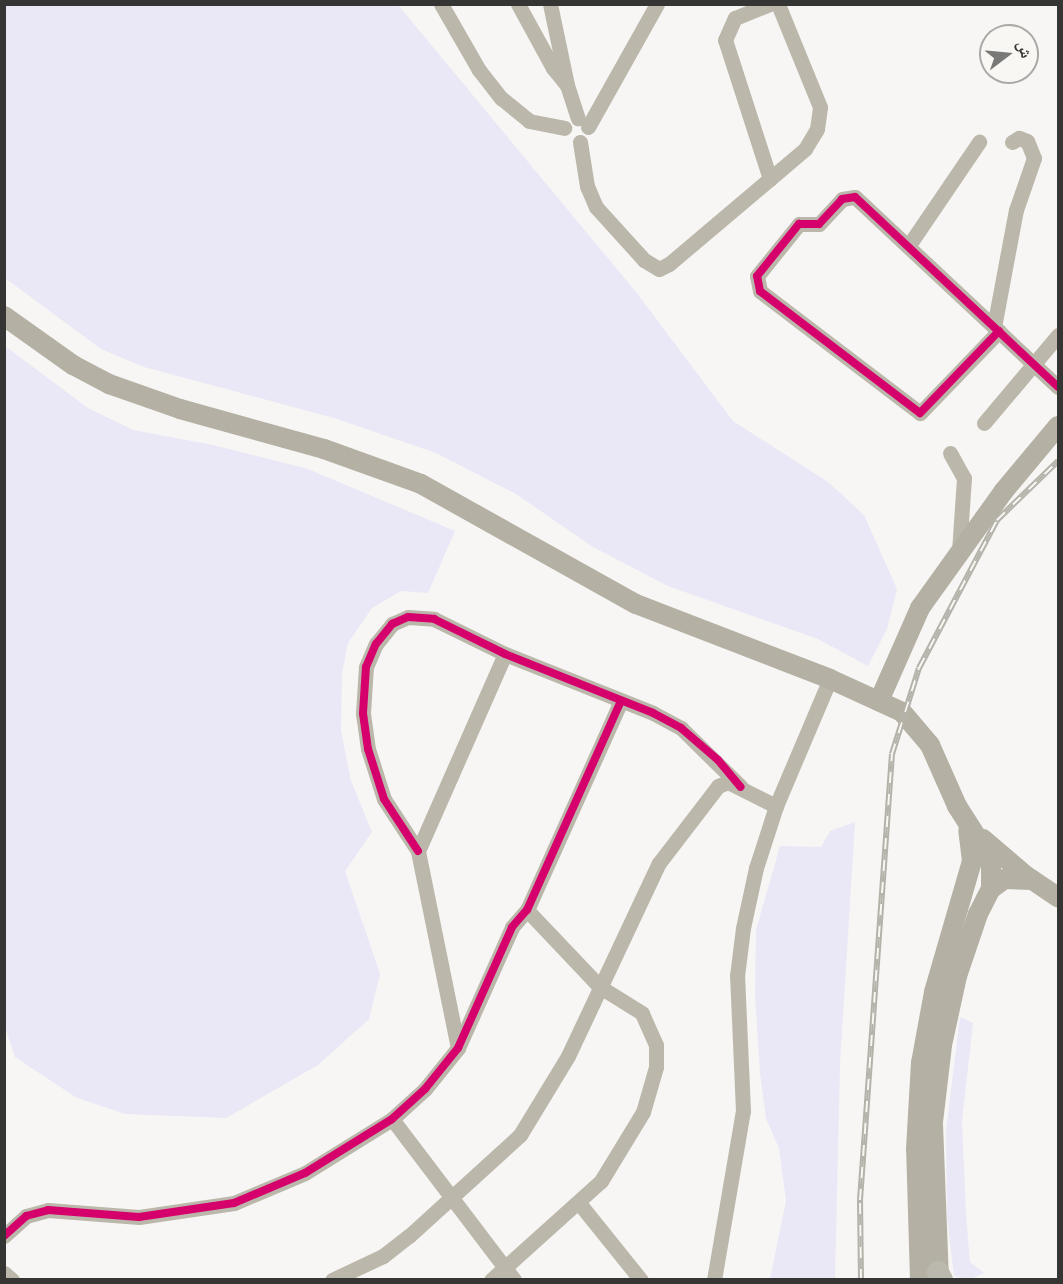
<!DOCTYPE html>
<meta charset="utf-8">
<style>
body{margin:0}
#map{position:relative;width:1063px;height:1284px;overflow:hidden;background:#f7f6f4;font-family:"Roboto Condensed","Noto Naskh Arabic",sans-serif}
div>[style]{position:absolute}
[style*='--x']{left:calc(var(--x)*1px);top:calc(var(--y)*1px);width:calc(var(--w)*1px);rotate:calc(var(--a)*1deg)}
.green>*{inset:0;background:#eae7f6}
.minor>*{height:15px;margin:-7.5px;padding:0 7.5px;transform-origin:7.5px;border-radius:7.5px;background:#bbb8ab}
.major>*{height:20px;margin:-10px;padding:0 10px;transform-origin:10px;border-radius:10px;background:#b4b1a4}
.highway>*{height:22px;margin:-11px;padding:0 11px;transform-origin:11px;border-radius:11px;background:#bbb8ae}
.rail>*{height:6px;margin-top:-3px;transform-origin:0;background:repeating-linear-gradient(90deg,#f8f7f3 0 11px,#b4b2a9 0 22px);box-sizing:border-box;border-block:2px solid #b4b2a9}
.cycleway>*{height:8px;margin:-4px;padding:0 4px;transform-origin:4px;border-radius:4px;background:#d6006c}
span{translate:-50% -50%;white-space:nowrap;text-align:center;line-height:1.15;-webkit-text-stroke:4.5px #f8f7f3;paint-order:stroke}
.frame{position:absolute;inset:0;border:6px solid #353533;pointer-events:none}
.north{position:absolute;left:979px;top:24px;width:60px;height:60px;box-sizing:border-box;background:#f8f7f3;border:2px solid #aaa9a6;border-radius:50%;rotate:74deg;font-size:16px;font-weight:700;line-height:24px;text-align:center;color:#353533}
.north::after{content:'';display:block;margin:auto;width:21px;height:27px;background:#797977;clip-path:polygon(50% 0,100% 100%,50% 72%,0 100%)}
</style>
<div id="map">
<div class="green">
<i style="clip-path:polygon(5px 4px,398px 5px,636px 292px,733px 421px,828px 482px,864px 515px,897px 589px,887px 629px,868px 666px,818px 639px,668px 586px,593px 547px,516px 494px,436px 453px,334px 418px,144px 367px,101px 349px,5px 278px)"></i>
<i style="clip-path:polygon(5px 346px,88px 408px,133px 430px,213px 445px,308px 469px,455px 531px,428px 593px,401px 591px,372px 608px,348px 643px,342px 673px,341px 731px,351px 781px,372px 832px,345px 871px,380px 974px,369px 1019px,318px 1065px,226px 1118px,125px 1114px,77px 1098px,15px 1057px,5px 1027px)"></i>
<i style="clip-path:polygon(855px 822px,840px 1064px,835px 1279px,770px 1279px,786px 1201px,779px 1148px,766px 1119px,760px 1073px,755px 996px,756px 930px,780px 846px,821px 847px,830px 831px)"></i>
<i style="clip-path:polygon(960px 1017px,973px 1023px,962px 1121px,966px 1215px,970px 1262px,984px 1273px,969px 1280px,954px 1276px,947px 1217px,946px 1131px)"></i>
</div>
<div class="minor">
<i style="--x:441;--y:4;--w:76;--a:60.1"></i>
<i style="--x:479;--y:70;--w:36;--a:52"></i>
<i style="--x:501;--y:98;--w:36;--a:39"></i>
<i style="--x:529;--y:121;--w:36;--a:11"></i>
<i style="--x:518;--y:4;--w:73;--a:61.3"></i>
<i style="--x:553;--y:68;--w:21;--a:51"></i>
<i style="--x:550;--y:4;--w:83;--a:78.1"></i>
<i style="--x:567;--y:85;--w:35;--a:72"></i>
<i style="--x:588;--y:127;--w:141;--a:-60.7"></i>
<i style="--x:580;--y:142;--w:45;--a:81"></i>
<i style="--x:587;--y:186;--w:23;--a:67"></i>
<i style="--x:596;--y:207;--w:72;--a:47.8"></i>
<i style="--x:644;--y:260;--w:17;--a:31"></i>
<i style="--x:659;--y:269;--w:11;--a:-27"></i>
<i style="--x:669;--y:264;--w:178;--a:-40.2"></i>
<i style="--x:805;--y:149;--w:23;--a:-59"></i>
<i style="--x:817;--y:129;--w:22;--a:-82"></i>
<i style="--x:820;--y:107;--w:111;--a:-112.2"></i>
<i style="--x:770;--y:179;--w:146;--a:-107.9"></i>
<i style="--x:725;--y:40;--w:24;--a:-66"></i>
<i style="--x:735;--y:18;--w:38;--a:-22"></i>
<i style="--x:909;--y:245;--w:125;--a:-55.8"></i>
<i style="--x:994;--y:327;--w:119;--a:-79.4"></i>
<i style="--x:1016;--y:210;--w:55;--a:-70.9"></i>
<i style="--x:1034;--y:158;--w:18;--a:-112"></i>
<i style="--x:1027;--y:141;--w:9;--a:-159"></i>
<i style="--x:1019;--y:138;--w:8;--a:150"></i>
<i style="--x:999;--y:331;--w:114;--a:133.9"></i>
<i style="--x:920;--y:413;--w:201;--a:-142.7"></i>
<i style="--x:760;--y:291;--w:15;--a:-101"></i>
<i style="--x:757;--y:276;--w:67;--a:-51.1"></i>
<i style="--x:799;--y:224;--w:20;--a:0"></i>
<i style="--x:819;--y:224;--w:34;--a:-47"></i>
<i style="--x:842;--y:199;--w:13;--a:-9"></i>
<i style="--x:855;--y:197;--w:278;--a:43.1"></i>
<i style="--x:984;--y:423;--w:115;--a:-49.9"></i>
<i style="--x:950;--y:453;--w:29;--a:61"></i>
<i style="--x:964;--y:478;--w:74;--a:93.9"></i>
<i style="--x:418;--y:851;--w:62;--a:-123.2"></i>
<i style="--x:384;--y:799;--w:52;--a:-107.7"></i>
<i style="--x:368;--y:749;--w:36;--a:-98"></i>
<i style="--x:363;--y:713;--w:46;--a:-86.3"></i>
<i style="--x:366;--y:667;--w:25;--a:-67"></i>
<i style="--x:376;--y:644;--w:26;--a:-51"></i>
<i style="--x:392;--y:624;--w:17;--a:-24"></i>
<i style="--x:408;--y:617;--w:26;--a:4"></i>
<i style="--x:434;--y:619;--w:79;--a:26.2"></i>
<i style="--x:505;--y:654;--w:159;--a:21.7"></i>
<i style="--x:653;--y:713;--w:32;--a:28"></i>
<i style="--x:681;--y:728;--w:83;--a:44.5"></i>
<i style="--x:458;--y:1048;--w:201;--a:-101.5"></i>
<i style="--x:418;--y:851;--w:215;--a:-66.2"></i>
<i style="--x:392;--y:1119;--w:202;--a:52.8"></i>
<i style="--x:579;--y:1203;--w:99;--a:51.2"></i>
<i style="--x:4;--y:1236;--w:30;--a:-42"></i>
<i style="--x:26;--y:1216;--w:23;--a:-15"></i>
<i style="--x:48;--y:1210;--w:91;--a:4.4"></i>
<i style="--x:139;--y:1217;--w:96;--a:-8.4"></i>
<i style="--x:234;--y:1203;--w:77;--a:-22.9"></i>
<i style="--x:305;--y:1173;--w:102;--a:-31.8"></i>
<i style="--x:392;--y:1119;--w:45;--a:-42.3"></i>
<i style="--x:425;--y:1089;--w:53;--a:-51.2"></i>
<i style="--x:458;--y:1048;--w:133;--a:-65.9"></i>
<i style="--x:512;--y:927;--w:23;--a:-49"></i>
<i style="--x:527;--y:910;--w:229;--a:-65.8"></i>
<i style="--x:4;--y:1273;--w:11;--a:41"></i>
<i style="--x:332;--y:1280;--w:56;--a:-25.2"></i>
<i style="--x:383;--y:1256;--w:33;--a:-38"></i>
<i style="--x:409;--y:1236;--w:150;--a:-42.3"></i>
<i style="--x:520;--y:1135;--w:92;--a:-58.7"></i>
<i style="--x:568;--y:1056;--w:213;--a:-64.8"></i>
<i style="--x:659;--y:863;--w:97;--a:-52.5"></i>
<i style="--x:718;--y:786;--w:11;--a:-22"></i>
<i style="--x:728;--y:782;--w:54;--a:26.6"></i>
<i style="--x:491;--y:1280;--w:148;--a:-42"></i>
<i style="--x:601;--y:1181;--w:81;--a:-58.7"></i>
<i style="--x:643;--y:1112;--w:47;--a:-73.9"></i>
<i style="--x:656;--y:1067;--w:22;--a:-90"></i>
<i style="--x:656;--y:1045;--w:35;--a:-114"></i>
<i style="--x:642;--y:1013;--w:49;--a:-148.2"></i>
<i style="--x:600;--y:987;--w:106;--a:-133.5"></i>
<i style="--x:714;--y:1280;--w:171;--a:-80.3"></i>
<i style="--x:743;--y:1111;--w:135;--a:-92.5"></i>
<i style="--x:737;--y:976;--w:48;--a:-82.9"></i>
<i style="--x:743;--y:928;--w:61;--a:-77.8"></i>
<i style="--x:756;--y:868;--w:65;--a:-72.1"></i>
<i style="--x:776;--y:806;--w:138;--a:-67"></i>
</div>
<div class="major">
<i style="--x:4;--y:316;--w:85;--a:35.4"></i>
<i style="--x:73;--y:365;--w:41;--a:27.8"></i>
<i style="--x:109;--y:384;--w:75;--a:19.4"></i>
<i style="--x:180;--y:409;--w:149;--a:15.5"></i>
<i style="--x:324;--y:449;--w:103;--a:19.8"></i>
<i style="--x:421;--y:484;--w:246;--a:29.2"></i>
<i style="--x:636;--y:604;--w:208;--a:21.1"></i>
<i style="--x:830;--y:679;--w:79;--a:24.6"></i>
<i style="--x:902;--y:712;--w:43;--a:49.7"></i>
<i style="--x:930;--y:745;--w:67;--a:66.1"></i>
<i style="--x:957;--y:806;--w:56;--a:57.4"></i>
<i style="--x:987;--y:853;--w:14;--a:73"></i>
<i style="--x:991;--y:866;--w:23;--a:90"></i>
<i style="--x:879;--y:701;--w:102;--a:-66.2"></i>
<i style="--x:920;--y:608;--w:143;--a:-54.4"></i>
<i style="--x:1003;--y:492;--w:86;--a:-50.2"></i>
<i style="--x:983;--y:839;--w:55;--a:40.6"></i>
<i style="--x:1025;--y:875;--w:40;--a:34"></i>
<i style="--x:920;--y:1280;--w:131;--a:-91.7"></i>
<i style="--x:916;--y:1149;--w:86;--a:-86.7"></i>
<i style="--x:921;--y:1063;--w:72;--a:-79.6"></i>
<i style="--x:934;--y:992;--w:136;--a:-73.8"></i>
<i style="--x:972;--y:861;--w:31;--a:-97"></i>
<i style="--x:939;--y:1280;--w:158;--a:-92.2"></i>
<i style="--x:933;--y:1122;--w:78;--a:-83.3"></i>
<i style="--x:942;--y:1045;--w:71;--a:-77.7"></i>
<i style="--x:957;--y:976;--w:65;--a:-71.3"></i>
<i style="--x:978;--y:914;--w:28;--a:-63"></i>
<i style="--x:991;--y:889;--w:17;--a:-36"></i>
<i style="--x:1005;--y:879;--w:27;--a:2"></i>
</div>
<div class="highway">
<i style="--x:938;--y:1272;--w:9;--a:63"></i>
</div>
<div class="rail">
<i style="--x:861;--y:1280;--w:80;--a:-90.7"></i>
<i style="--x:860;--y:1200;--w:447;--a:-85.9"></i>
<i style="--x:892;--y:754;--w:90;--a:-72.6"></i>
<i style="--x:919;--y:668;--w:167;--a:-62.2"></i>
<i style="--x:997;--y:520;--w:85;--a:-44"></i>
</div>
<div class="cycleway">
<i style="--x:999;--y:331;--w:114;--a:133.9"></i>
<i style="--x:920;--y:413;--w:201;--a:-142.7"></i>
<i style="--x:760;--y:291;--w:15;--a:-101"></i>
<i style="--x:757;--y:276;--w:67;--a:-51.1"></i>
<i style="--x:799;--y:224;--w:20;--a:0"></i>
<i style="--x:819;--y:224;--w:34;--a:-47"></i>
<i style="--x:842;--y:199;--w:13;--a:-9"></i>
<i style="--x:855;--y:197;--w:278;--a:43.1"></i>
<i style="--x:418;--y:851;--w:62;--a:-123.2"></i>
<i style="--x:384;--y:799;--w:52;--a:-107.7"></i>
<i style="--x:368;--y:749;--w:36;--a:-98"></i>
<i style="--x:363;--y:713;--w:46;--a:-86.3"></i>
<i style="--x:366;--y:667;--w:25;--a:-67"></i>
<i style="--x:376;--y:644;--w:26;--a:-51"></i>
<i style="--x:392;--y:624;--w:17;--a:-24"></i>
<i style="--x:408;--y:617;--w:26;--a:4"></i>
<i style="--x:434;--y:619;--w:79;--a:26.2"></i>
<i style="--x:505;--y:654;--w:159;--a:21.7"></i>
<i style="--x:653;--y:713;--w:32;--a:28"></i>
<i style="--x:681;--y:728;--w:49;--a:40.9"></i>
<i style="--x:718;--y:760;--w:35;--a:50"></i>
<i style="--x:4;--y:1236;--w:30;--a:-42"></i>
<i style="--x:26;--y:1216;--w:23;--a:-15"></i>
<i style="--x:48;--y:1210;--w:91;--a:4.4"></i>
<i style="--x:139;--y:1217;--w:96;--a:-8.4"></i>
<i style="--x:234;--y:1203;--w:77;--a:-22.9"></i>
<i style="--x:305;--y:1173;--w:102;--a:-31.8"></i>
<i style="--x:392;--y:1119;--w:45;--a:-42.3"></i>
<i style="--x:425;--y:1089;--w:53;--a:-51.2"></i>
<i style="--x:458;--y:1048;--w:133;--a:-65.9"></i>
<i style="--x:512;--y:927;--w:23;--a:-49"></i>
<i style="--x:527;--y:910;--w:229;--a:-65.8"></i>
</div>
<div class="frame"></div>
<div class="north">ش</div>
</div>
